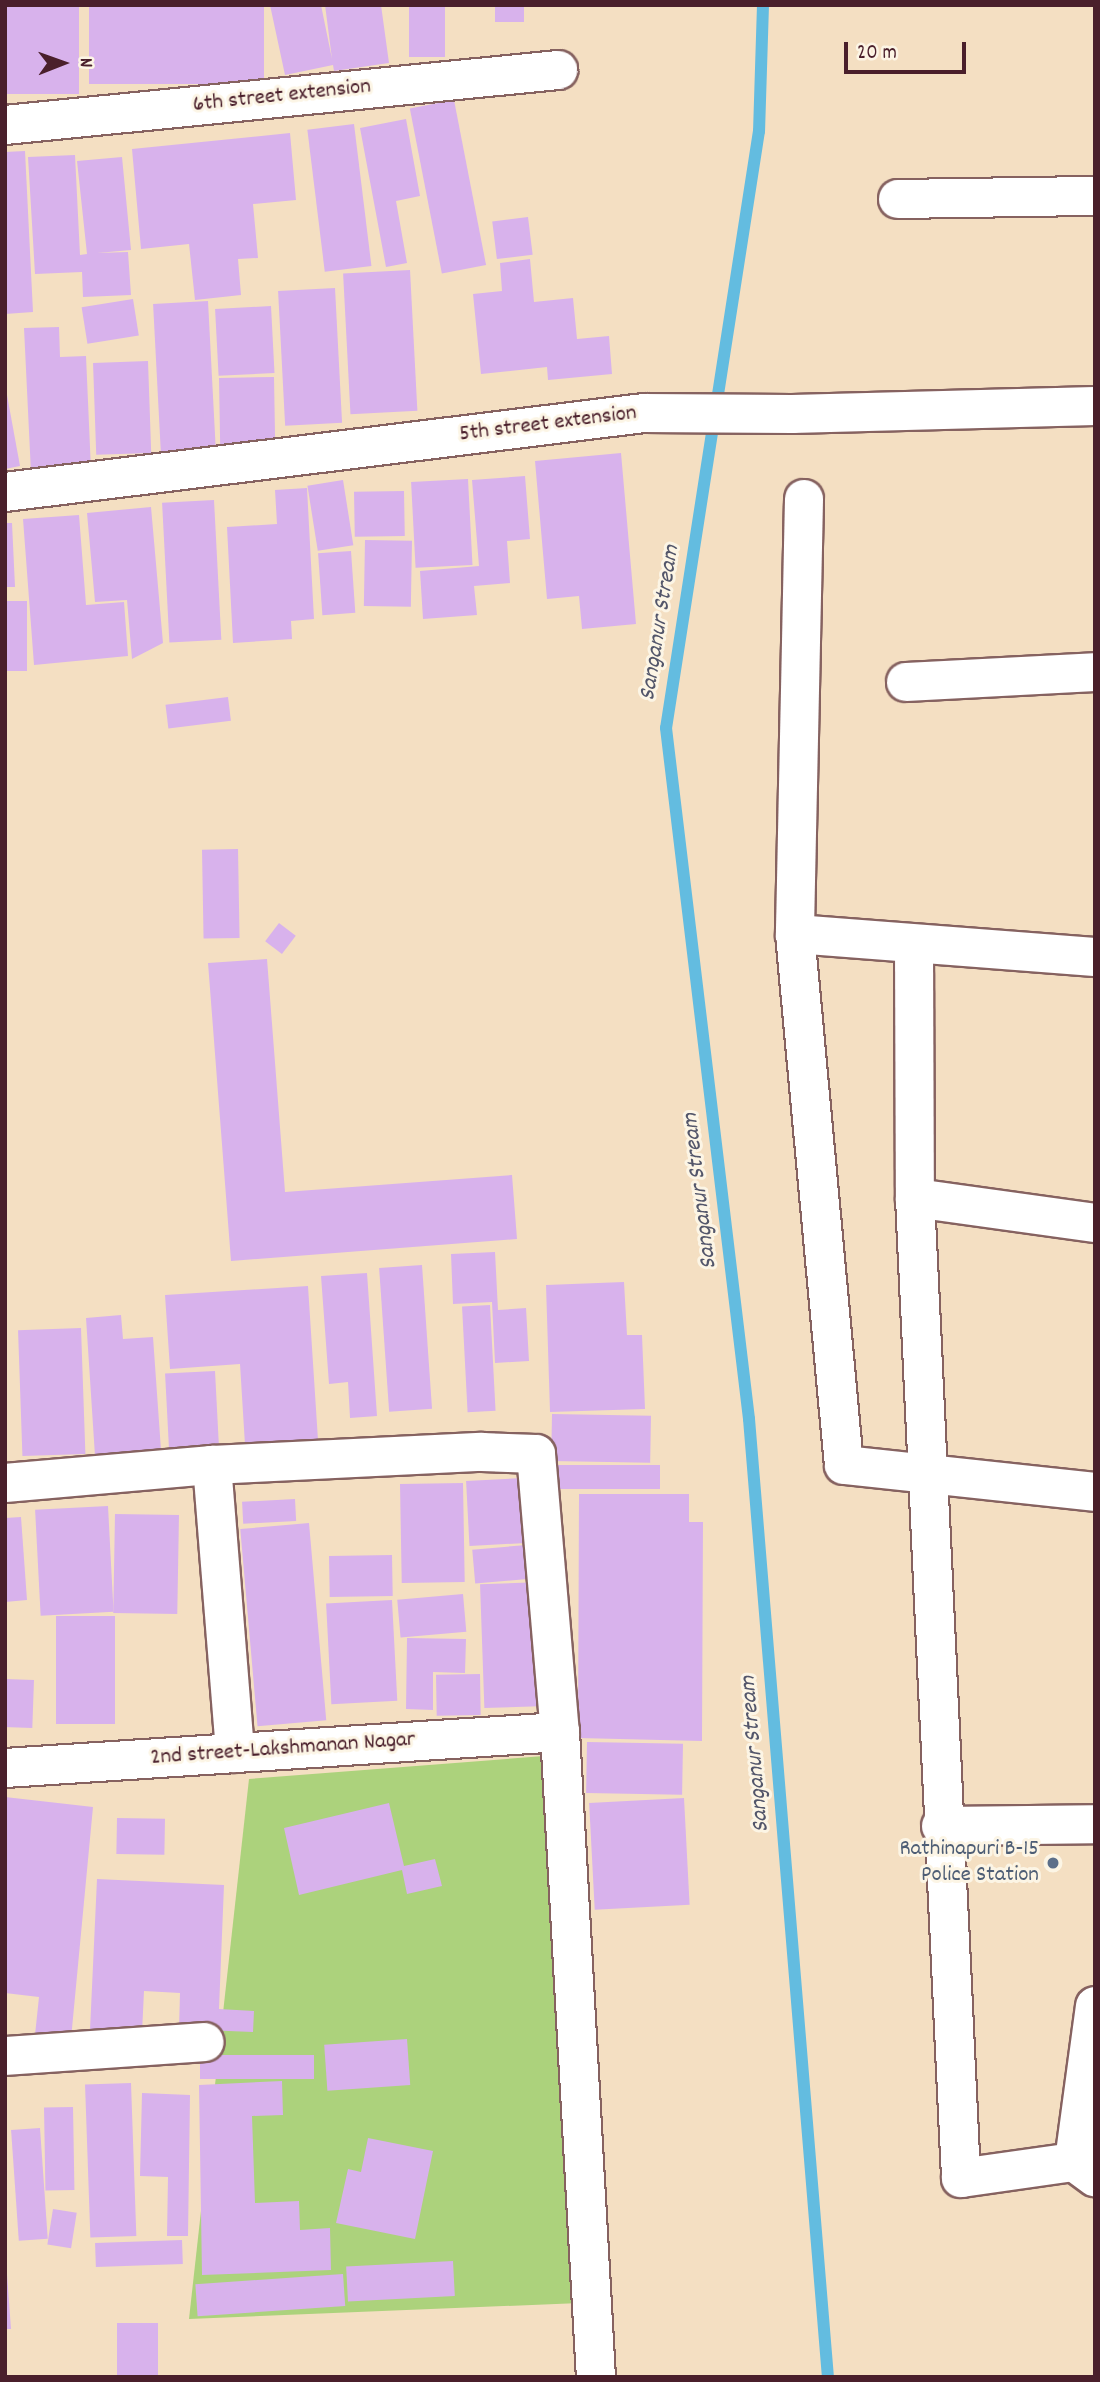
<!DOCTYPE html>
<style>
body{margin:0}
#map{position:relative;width:1100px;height:2382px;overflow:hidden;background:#f4dfc2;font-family:Dekko,sans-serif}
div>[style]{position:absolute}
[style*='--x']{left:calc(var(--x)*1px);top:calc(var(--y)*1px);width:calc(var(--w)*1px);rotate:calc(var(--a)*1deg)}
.green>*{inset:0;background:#acd27c}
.stream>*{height:12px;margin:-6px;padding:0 6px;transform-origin:6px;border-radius:6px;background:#63bce0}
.building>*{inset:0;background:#d8b2ec;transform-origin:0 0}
.roads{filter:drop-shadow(2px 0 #866260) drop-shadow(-2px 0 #866260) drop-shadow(0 2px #866260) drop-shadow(0 -2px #866260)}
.minor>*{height:38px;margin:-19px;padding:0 19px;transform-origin:19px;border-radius:19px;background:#fff}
.dots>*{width:19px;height:19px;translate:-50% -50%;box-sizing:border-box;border:4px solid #fcf5e5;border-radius:50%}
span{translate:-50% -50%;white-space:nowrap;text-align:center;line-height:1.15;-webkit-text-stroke:6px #fcf5e5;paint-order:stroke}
.street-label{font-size:23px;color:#4a1f2b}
.service-label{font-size:23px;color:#4e5e75}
.right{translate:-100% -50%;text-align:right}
.water-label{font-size:24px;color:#53566a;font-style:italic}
.frame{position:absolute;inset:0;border:7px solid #4a1f2b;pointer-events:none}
.north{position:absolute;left:28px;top:28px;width:70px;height:70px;-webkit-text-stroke:5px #fcf5e5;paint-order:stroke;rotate:89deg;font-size:19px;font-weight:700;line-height:28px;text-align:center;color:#4a1f2b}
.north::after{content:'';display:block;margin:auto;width:24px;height:32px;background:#4a1f2b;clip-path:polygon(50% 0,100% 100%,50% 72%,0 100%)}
.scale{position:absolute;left:844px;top:42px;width:122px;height:32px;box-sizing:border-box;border:4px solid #4a1f2b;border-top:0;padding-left:9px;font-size:21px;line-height:24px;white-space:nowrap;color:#4a1f2b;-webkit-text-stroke:5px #fcf5e5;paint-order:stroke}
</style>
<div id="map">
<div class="green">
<i style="clip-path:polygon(544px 1756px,580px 2303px,189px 2319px,249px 1779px)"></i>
</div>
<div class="stream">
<i style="--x:763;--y:5;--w:126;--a:91.8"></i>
<i style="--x:759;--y:131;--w:604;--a:98.85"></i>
<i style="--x:666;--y:728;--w:696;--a:83.15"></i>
<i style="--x:749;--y:1419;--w:961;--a:85.29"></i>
</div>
<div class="building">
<i style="left:5px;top:5px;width:74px;height:89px"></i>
<i style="left:89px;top:5px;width:175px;height:79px"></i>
<i style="clip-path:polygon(270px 5px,321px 5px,332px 59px,325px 5px,381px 5px,389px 63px,334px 71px,333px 65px,285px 75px)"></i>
<i style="left:409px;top:5px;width:36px;height:52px"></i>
<i style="left:495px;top:5px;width:29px;height:17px"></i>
<i style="left:454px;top:100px;width:168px;height:45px;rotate:79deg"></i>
<i style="clip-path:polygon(406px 119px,420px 196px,396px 201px,407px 263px,386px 267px,360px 128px)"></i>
<i style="left:354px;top:124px;width:143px;height:47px;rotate:83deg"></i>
<i style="clip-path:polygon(290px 133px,296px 200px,253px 204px,258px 258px,238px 259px,241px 295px,195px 300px,189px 244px,141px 249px,132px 149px)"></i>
<i style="clip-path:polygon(25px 151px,33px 312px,5px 314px,5px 152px)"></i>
<i style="clip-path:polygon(75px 155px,80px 255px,87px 254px,77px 161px,122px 157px,131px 250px,97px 253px,128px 252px,131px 295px,83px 297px,82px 272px,35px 274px,28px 157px)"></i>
<i style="left:528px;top:217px;width:38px;height:36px;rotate:83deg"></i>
<i style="clip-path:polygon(530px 259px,534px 302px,573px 298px,577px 339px,609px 336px,612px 374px,548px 380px,547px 367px,481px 374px,473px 294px,502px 291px,500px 263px)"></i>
<i style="left:410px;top:270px;width:141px;height:67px;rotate:87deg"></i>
<i style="left:335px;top:288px;width:135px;height:57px;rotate:87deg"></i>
<i style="left:133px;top:299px;width:37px;height:52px;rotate:81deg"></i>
<i style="left:208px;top:301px;width:150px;height:55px;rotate:87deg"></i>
<i style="left:271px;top:306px;width:67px;height:56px;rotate:87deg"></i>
<i style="clip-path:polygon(59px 327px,60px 357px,86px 356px,91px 470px,31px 473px,24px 328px)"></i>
<i style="left:148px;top:361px;width:92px;height:55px;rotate:88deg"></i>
<i style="left:274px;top:377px;width:68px;height:55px;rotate:89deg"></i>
<i style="clip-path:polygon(5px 384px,20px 466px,5px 469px)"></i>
<i style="clip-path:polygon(621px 453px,636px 624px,582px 629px,579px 596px,547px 599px,535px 461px)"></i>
<i style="clip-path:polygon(525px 476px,530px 539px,507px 541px,510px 583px,474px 586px,477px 615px,423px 619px,420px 571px,479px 566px,472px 480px)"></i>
<i style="left:468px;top:479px;width:86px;height:57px;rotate:87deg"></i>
<i style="left:343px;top:480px;width:66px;height:36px;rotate:81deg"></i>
<i style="clip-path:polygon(307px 488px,314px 619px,291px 621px,292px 639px,233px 643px,227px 527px,277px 524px,275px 490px)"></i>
<i style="left:404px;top:491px;width:45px;height:50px;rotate:89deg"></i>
<i style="left:214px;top:500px;width:140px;height:52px;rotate:87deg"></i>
<i style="clip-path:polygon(151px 507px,163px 643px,132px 659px,127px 600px,95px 602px,87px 513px)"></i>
<i style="clip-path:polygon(79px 515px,86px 605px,124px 602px,128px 656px,34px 665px,23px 519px)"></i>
<i style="clip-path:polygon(5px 523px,12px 523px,15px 587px,5px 587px)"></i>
<i style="left:365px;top:540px;width:47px;height:66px;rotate:1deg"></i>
<i style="left:351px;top:551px;width:62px;height:33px;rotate:86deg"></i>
<i style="left:5px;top:601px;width:22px;height:70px"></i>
<i style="left:228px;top:697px;width:24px;height:63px;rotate:83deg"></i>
<i style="left:238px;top:849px;width:89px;height:36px;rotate:89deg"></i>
<i style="left:279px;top:923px;width:21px;height:23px;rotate:37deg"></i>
<i style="clip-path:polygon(267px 959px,285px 1192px,512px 1175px,517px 1239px,231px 1261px,208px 963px)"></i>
<i style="clip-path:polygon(495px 1252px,498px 1310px,526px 1308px,529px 1361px,495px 1363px,492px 1302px,453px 1304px,451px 1254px)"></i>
<i style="left:422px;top:1265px;width:144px;height:43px;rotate:86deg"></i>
<i style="clip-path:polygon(367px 1273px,377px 1416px,350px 1418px,348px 1382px,329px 1384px,321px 1276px)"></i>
<i style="clip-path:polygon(624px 1282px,627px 1335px,642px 1335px,645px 1409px,550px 1412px,546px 1285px)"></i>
<i style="clip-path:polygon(308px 1286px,318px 1440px,245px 1445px,240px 1364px,170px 1369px,165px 1295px)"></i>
<i style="left:490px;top:1305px;width:106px;height:28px;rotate:87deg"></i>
<i style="clip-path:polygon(121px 1315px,123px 1339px,153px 1337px,161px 1450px,95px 1456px,86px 1318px)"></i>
<i style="left:81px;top:1328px;width:126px;height:63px;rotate:88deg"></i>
<i style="left:215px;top:1371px;width:74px;height:50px;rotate:87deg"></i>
<i style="left:552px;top:1414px;width:99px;height:47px;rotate:1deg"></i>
<i style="left:550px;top:1465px;width:110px;height:24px"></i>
<i style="left:523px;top:1478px;width:65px;height:57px;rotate:87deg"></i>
<i style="left:463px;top:1483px;width:99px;height:63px;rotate:89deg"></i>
<i style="clip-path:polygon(579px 1494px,689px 1494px,689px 1522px,703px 1522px,702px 1741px,578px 1738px)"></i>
<i style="left:295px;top:1499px;width:22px;height:53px;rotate:87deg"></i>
<i style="left:108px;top:1506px;width:106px;height:73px;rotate:87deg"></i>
<i style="left:115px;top:1514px;width:64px;height:99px;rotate:1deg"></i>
<i style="clip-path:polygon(21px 1517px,27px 1600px,5px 1602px,5px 1518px)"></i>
<i style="left:309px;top:1523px;width:198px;height:69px;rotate:85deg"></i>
<i style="left:538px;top:1544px;width:34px;height:66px;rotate:85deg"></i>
<i style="left:392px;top:1555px;width:41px;height:63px;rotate:89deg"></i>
<i style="left:543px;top:1582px;width:124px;height:63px;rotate:88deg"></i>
<i style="left:463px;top:1594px;width:38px;height:66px;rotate:85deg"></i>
<i style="left:392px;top:1600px;width:101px;height:66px;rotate:87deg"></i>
<i style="left:56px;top:1616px;width:59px;height:108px"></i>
<i style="clip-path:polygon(407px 1638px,466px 1639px,465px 1673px,433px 1672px,433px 1710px,406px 1709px)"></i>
<i style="left:480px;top:1674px;width:41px;height:44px;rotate:89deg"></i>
<i style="left:5px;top:1679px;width:29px;height:48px;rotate:2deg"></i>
<i style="left:587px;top:1742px;width:96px;height:51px;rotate:1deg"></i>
<i style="clip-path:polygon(5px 1797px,93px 1807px,71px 2039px,35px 2035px,39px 1997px,5px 1993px)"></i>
<i style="left:684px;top:1798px;width:107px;height:95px;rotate:87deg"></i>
<i style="clip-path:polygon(389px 1803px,404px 1866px,435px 1859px,442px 1886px,407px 1894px,402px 1870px,299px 1895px,284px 1828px)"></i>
<i style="left:117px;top:1818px;width:48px;height:36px;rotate:1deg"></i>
<i style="clip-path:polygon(97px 1879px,224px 1885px,219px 2009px,254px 2011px,253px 2032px,179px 2029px,180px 1993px,144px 1991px,142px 2033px,90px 2030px)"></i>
<i style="left:407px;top:2039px;width:46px;height:83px;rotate:86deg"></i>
<i style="left:200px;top:2055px;width:114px;height:24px"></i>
<i style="clip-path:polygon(282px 2081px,283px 2115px,252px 2116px,255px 2203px,299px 2201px,300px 2230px,330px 2228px,331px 2270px,202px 2275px,199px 2085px)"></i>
<i style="left:131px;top:2083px;width:153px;height:46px;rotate:88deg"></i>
<i style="clip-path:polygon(142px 2093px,190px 2095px,188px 2236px,167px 2236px,168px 2177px,140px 2176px)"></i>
<i style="left:73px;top:2107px;width:83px;height:29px;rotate:89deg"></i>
<i style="left:40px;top:2128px;width:111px;height:29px;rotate:86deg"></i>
<i style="clip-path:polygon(368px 2138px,433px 2151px,415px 2239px,336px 2223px,348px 2169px,361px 2172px)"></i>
<i style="left:53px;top:2209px;width:24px;height:36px;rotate:9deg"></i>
<i style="left:182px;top:2240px;width:24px;height:87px;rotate:88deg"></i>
<i style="clip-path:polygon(5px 2247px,11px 2329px,5px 2329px)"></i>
<i style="left:453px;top:2261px;width:35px;height:107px;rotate:87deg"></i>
<i style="left:343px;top:2274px;width:32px;height:148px;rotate:86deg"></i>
<i style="left:117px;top:2323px;width:41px;height:54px"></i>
</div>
<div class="roads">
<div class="minor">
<i style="--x:5;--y:125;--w:556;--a:-5.68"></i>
<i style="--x:898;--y:199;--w:197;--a:-0.9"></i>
<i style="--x:5;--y:492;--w:644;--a:-7.05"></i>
<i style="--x:644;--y:413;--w:148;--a:0.4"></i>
<i style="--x:792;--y:414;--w:303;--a:-1.5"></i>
<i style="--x:804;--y:499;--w:435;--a:91.2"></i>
<i style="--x:795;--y:934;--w:533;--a:84.73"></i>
<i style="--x:844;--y:1465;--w:252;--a:6.1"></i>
<i style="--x:906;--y:682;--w:189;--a:-3"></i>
<i style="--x:795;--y:934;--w:301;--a:4.4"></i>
<i style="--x:914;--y:944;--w:254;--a:89.8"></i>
<i style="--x:915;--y:1198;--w:981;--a:87.31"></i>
<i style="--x:961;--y:2178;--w:114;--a:-8.1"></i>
<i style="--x:915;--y:1198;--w:182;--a:7.9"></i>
<i style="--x:212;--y:1465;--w:289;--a:85.4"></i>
<i style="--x:5;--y:1483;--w:208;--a:-5"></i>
<i style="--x:212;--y:1465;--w:270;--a:-2.8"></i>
<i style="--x:482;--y:1452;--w:54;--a:2.1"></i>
<i style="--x:536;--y:1454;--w:279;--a:85.1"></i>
<i style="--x:560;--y:1732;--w:646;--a:86.81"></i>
<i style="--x:5;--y:1768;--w:556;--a:-3.71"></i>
<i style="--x:941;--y:1826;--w:154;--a:-0.7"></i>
<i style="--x:1095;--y:2006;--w:157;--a:97.7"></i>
<i style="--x:1074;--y:2162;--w:26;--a:36"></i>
<i style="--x:5;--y:2056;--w:200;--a:-4"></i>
</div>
</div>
<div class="dots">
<i style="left:1053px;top:1863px;background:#5c6f8a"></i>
</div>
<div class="street-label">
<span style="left:282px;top:97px;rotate:-6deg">6th street extension</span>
<span style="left:548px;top:425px;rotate:-7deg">5th street extension</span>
<span style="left:283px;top:1750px;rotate:-4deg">2nd street-Lakshmanan Nagar</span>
</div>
<div class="service-label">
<span class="right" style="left:1039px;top:1863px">Rathinapuri B-15<br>Police Station</span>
</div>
<div class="water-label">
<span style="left:661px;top:623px;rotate:-81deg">Sanganur Stream</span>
<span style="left:701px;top:1191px;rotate:-97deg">Sanganur Stream</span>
<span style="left:756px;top:1754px;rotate:-95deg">Sanganur Stream</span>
</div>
<div class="frame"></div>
<div class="north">N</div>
<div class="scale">20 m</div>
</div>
